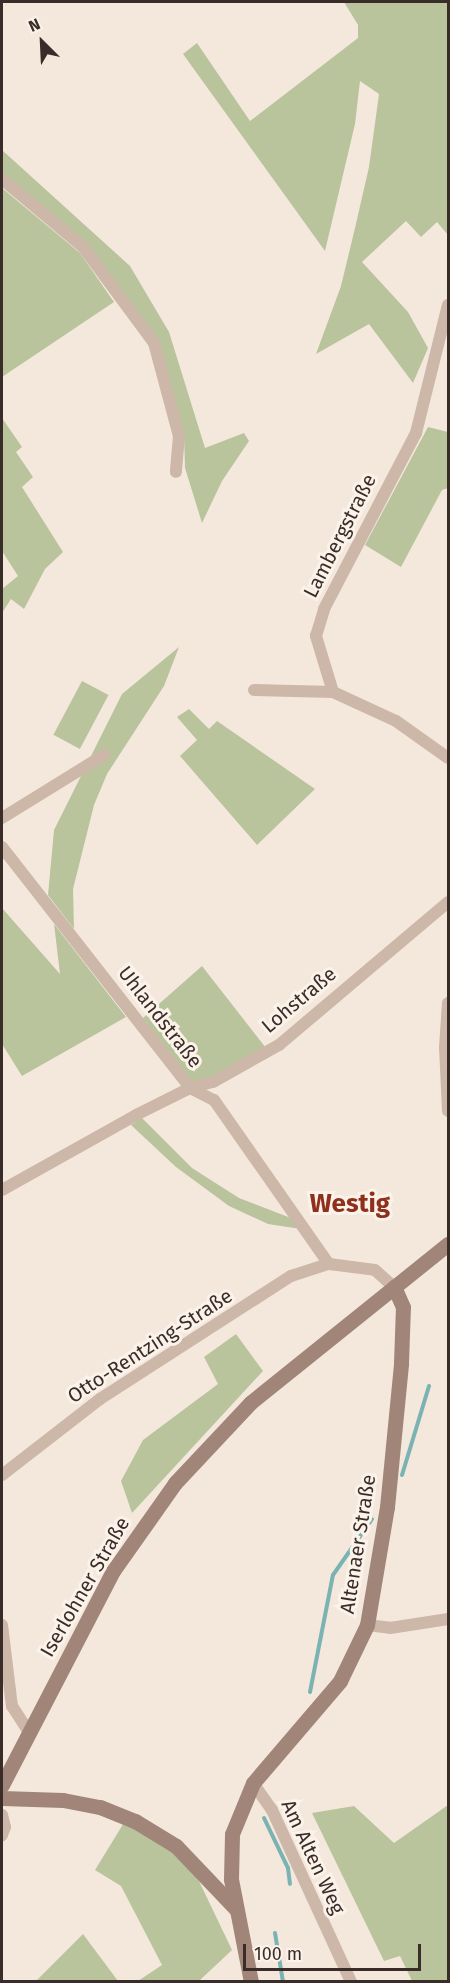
<!DOCTYPE html>
<meta charset="utf-8">
<style>
body{margin:0}
#map{position:relative;width:450px;height:1983px;overflow:hidden;background:#f4e8dd;font-family:"Fira Sans",sans-serif}
div>[style]{position:absolute}
[style*='--x']{left:calc(var(--x)*1px);top:calc(var(--y)*1px);width:calc(var(--w)*1px);rotate:calc(var(--a)*1deg)}
.green>*{inset:0;background:#b9c49c;transform-origin:0 0}
.stream>*{height:4px;margin:-2px;padding:0 2px;transform-origin:2px;border-radius:2px;background:#7ab3b2}
.street>*{height:12px;margin:-6px;padding:0 6px;transform-origin:6px;border-radius:6px;background:#cdb7a8}
.secondary>*{height:15px;margin:-7.5px;padding:0 7.5px;transform-origin:7.5px;border-radius:7.5px;background:#a18579}
span{translate:-50% -50%;white-space:nowrap;text-align:center;line-height:1.15;-webkit-text-stroke:6px #fbf2ea;paint-order:stroke}
.street-label{font-size:20px;color:#3a2d29}
.district-label{font-size:26px;color:#8e301c;font-weight:700}
.frame{position:absolute;inset:0;border:3px solid #3a2d29;pointer-events:none}
.north{position:absolute;left:12px;top:12px;width:60px;height:60px;-webkit-text-stroke:4px #fbf2ea;paint-order:stroke;rotate:336deg;font-size:16px;font-weight:700;line-height:24px;text-align:center;color:#3a2d29}
.north::after{content:'';display:block;margin:auto;width:21px;height:27px;background:#3a2d29;clip-path:polygon(50% 0,100% 100%,50% 72%,0 100%)}
.scale{position:absolute;left:243px;top:1944px;width:178px;height:27px;box-sizing:border-box;border:3px solid #3a2d29;border-top:0;padding-left:8px;font-size:18px;line-height:21px;white-space:nowrap;color:#3a2d29;-webkit-text-stroke:4px #fbf2ea;paint-order:stroke}
</style>
<div id="map">
<div class="green">
<i style="clip-path:polygon(344px 2px,448px 2px,448px 235px,437px 222px,421px 237px,406px 221px,362px 262px,408px 312px,428px 348px,413px 383px,369px 324px,316px 354px,341px 286px,355px 228px,369px 167px,379px 94px,360px 81px,355px 124px,325px 251px,183px 54px,197px 43px,250px 121px,358px 38px,358px 25px)"></i>
<i style="clip-path:polygon(2px 150px,130px 266px,169px 332px,205px 448px,244px 433px,249px 441px,222px 481px,202px 523px,185px 468px,184px 434px,158px 342px,87px 246px,2px 173px)"></i>
<i style="clip-path:polygon(2px 188px,80px 253px,114px 302px,2px 377px)"></i>
<i style="clip-path:polygon(2px 418px,22px 447px,16px 452px,33px 477px,22px 487px,63px 552px,45px 569px,24px 609px,11px 599px,2px 613px,2px 589px,18px 576px,2px 551px)"></i>
<i style="clip-path:polygon(428px 427px,448px 432px,448px 488px,442px 490px,401px 567px,365px 545px)"></i>
<i style="clip-path:polygon(179px 647px,164px 686px,107px 774px,94px 805px,73px 889px,74px 929px,48px 895px,54px 830px,122px 694px)"></i>
<i style="left:82px;top:681px;width:30px;height:61px;rotate:28deg"></i>
<i style="clip-path:polygon(189px 709px,209px 729px,217px 721px,315px 789px,257px 845px,180px 756px,197px 740px,177px 717px)"></i>
<i style="clip-path:polygon(2px 908px,60px 974px,54px 924px,126px 1017px,22px 1076px,2px 1044px)"></i>
<i style="clip-path:polygon(202px 966px,266px 1048px,213px 1077px,192px 1082px,143px 1018px)"></i>
<i style="clip-path:polygon(142px 1118px,192px 1168px,239px 1198px,296px 1220px,301px 1229px,268px 1224px,229px 1206px,176px 1167px,131px 1125px)"></i>
<i style="clip-path:polygon(236px 1334px,263px 1371px,132px 1513px,121px 1481px,143px 1440px,218px 1384px,204px 1357px)"></i>
<i style="clip-path:polygon(448px 1805px,448px 1981px,412px 1981px,400px 1956px,384px 1961px,312px 1813px,354px 1806px,394px 1843px)"></i>
<i style="clip-path:polygon(125px 1821px,173px 1850px,199px 1881px,232px 1950px,199px 1981px,138px 1981px,162px 1965px,121px 1886px,95px 1870px)"></i>
<i style="clip-path:polygon(83px 1934px,118px 1981px,36px 1981px)"></i>
</div>
<div class="stream">
<i style="--x:402;--y:1475;--w:93;--a:-73.1"></i>
<i style="--x:310;--y:1692;--w:119;--a:-78.9"></i>
<i style="--x:333;--y:1575;--w:68;--a:-55.1"></i>
<i style="--x:264;--y:1818;--w:55;--a:64.4"></i>
<i style="--x:288;--y:1868;--w:16;--a:83"></i>
<i style="--x:275;--y:1933;--w:50;--a:80.7"></i>
</div>
<div class="street">
<i style="--x:2;--y:179;--w:106;--a:40"></i>
<i style="--x:83;--y:247;--w:119;--a:53.5"></i>
<i style="--x:154;--y:343;--w:96;--a:75"></i>
<i style="--x:179;--y:436;--w:36;--a:95"></i>
<i style="--x:254;--y:690;--w:79;--a:1.5"></i>
<i style="--x:333;--y:692;--w:69;--a:24.7"></i>
<i style="--x:396;--y:721;--w:64;--a:35.4"></i>
<i style="--x:333;--y:692;--w:59;--a:-106.9"></i>
<i style="--x:316;--y:636;--w:28;--a:-73"></i>
<i style="--x:324;--y:609;--w:199;--a:-62.4"></i>
<i style="--x:416;--y:433;--w:132;--a:-76"></i>
<i style="--x:2;--y:818;--w:120;--a:-31.7"></i>
<i style="--x:2;--y:847;--w:306;--a:52"></i>
<i style="--x:190;--y:1088;--w:27;--a:27"></i>
<i style="--x:214;--y:1100;--w:200;--a:55"></i>
<i style="--x:448;--y:1003;--w:44;--a:93.9"></i>
<i style="--x:445;--y:1047;--w:64;--a:87.3"></i>
<i style="--x:2;--y:1190;--w:154;--a:-29.2"></i>
<i style="--x:136;--y:1115;--w:60;--a:-26.6"></i>
<i style="--x:190;--y:1088;--w:24;--a:-15"></i>
<i style="--x:213;--y:1082;--w:76;--a:-29.3"></i>
<i style="--x:279;--y:1045;--w:221;--a:-40.2"></i>
<i style="--x:2;--y:1475;--w:124;--a:-37.8"></i>
<i style="--x:100;--y:1399;--w:227;--a:-32.8"></i>
<i style="--x:291;--y:1276;--w:40;--a:-18"></i>
<i style="--x:329;--y:1264;--w:46;--a:7.4"></i>
<i style="--x:375;--y:1270;--w:25;--a:42"></i>
<i style="--x:2;--y:1625;--w:82;--a:83"></i>
<i style="--x:12;--y:1706;--w:31;--a:57"></i>
<i style="--x:367;--y:1625;--w:23;--a:7"></i>
<i style="--x:390;--y:1628;--w:59;--a:-8.8"></i>
<i style="--x:253;--y:1783;--w:33;--a:55"></i>
<i style="--x:272;--y:1810;--w:189;--a:65.3"></i>
<i style="--x:2;--y:1815;--w:12;--a:76"></i>
<i style="--x:5;--y:1827;--w:9;--a:111"></i>
</div>
<div class="secondary">
<i style="--x:2;--y:1785;--w:241;--a:-62.6"></i>
<i style="--x:113;--y:1571;--w:108;--a:-54.8"></i>
<i style="--x:175;--y:1483;--w:110;--a:-46.8"></i>
<i style="--x:250;--y:1403;--w:254;--a:-38.8"></i>
<i style="--x:2;--y:1798;--w:61;--a:1.9"></i>
<i style="--x:63;--y:1800;--w:38;--a:11"></i>
<i style="--x:100;--y:1807;--w:38;--a:22"></i>
<i style="--x:135;--y:1821;--w:48;--a:31.4"></i>
<i style="--x:176;--y:1846;--w:86;--a:46.4"></i>
<i style="--x:251;--y:1982;--w:105;--a:-101"></i>
<i style="--x:231;--y:1879;--w:45;--a:-88.7"></i>
<i style="--x:232;--y:1834;--w:55;--a:-67.6"></i>
<i style="--x:253;--y:1783;--w:134;--a:-49.5"></i>
<i style="--x:340;--y:1681;--w:62;--a:-64.3"></i>
<i style="--x:367;--y:1625;--w:120;--a:-80.4"></i>
<i style="--x:387;--y:1507;--w:145;--a:-84.4"></i>
<i style="--x:401;--y:1363;--w:56;--a:-88"></i>
<i style="--x:403;--y:1307;--w:22;--a:-114"></i>
</div>
<div class="street-label">
<span style="left:340px;top:536px;rotate:-63deg">Lambergstraße</span>
<span style="left:299px;top:1000px;rotate:-40deg">Lohstraße</span>
<span style="left:160px;top:1017px;rotate:52deg">Uhlandstraße</span>
<span style="left:150px;top:1346px;rotate:-33deg">Otto-Rentzing-Straße</span>
<span style="left:358px;top:1544px;rotate:-81deg">Altenaer Straße</span>
<span style="left:85px;top:1587px;rotate:-60deg">Iserlohner Straße</span>
<span style="left:313px;top:1857px;rotate:65deg">Am Alten Weg</span>
</div>
<div class="district-label">
<span style="left:350px;top:1204px">Westig</span>
</div>
<div class="frame"></div>
<div class="north">N</div>
<div class="scale">100 m</div>
</div>
